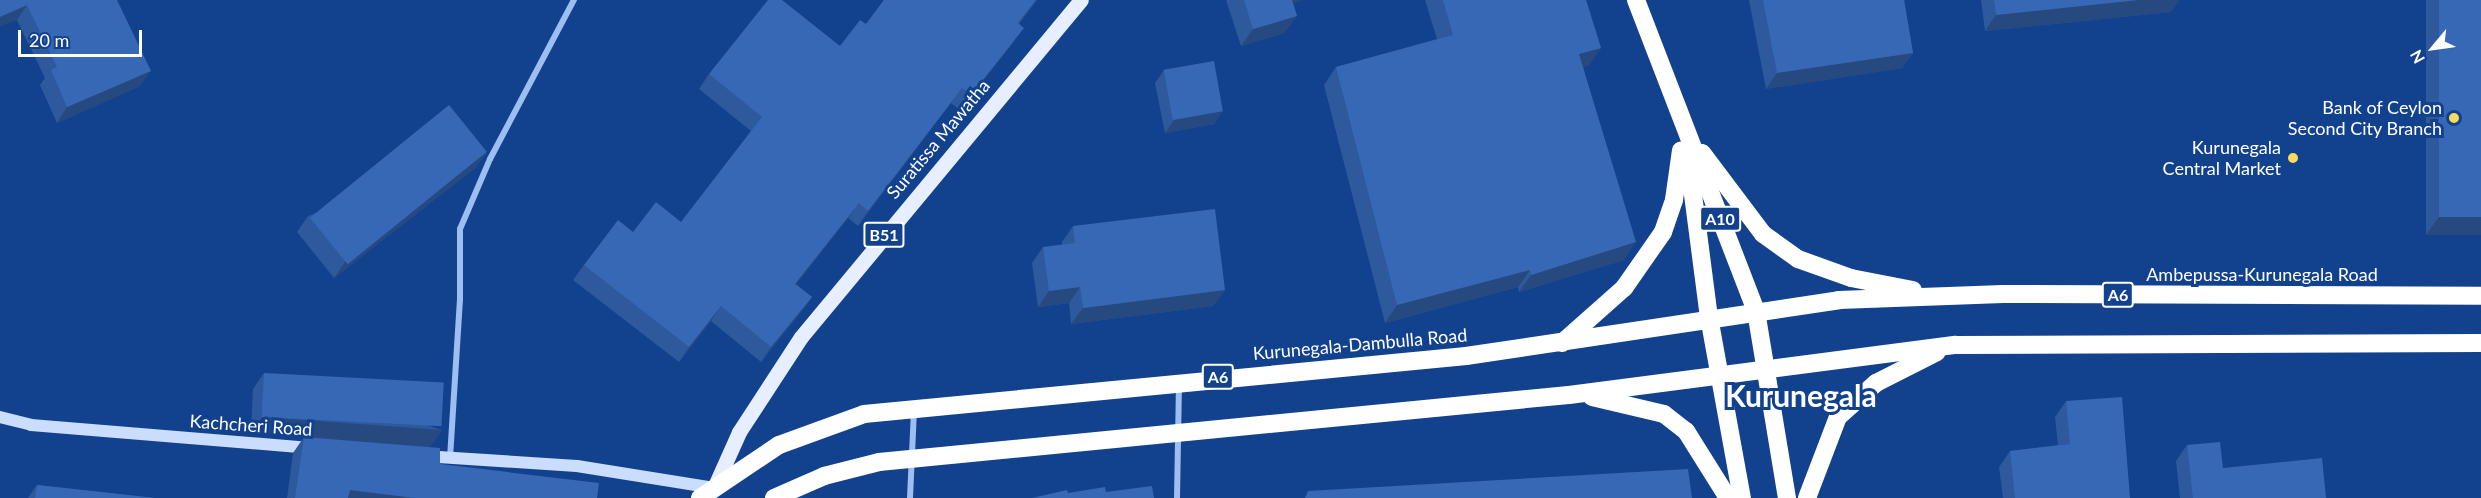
<!DOCTYPE html>
<style>
body{margin:0}
#map{position:relative;width:2481px;height:498px;overflow:hidden;background:#12428e;font-family:Lato,sans-serif}
div>[style]{position:absolute}
[style*='--x']{left:calc(var(--x)*1px);top:calc(var(--y)*1px);width:calc(var(--w)*1px);rotate:calc(var(--a)*1deg)}
.street>*{height:6px;margin:-3px;padding:0 3px;transform-origin:3px;border-radius:3px;background:#9cbef1}
.secondary>*{height:12px;margin:-6px;padding:0 6px;transform-origin:6px;border-radius:6px;background:#caddfc}
.primary>*{height:15px;margin:-7.5px;padding:0 7.5px;transform-origin:7.5px;border-radius:7.5px;background:#e6eeff}
.highway>*{height:18px;margin:-9px;padding:0 9px;transform-origin:9px;border-radius:9px;background:#fff}
.wall>*{inset:0;background:#2e599c;transform-origin:0 0}
.shaded-wall>*{inset:0;background:#26497f}
.building>*{inset:0;background:#3668b5;transform-origin:0 0}
.dots>*{width:16px;height:16px;translate:-50% -50%;box-sizing:border-box;border:3px solid #12428e;border-radius:50%}
span{translate:-50% -50%;white-space:nowrap;text-align:center;line-height:1.15;-webkit-text-stroke:6px #12428e;paint-order:stroke}
.shield-label span{padding:2px 4px;background:#12428e;border:2px solid;border-radius:4px;-webkit-text-stroke-width:0}
.shield-label{font-size:16px;color:#fff;font-weight:700}
.poi-label{font-size:18px;color:#fff}
.right{translate:-100% -50%;text-align:right}
.street-label{font-size:18px;color:#fff}
.town-label{font-size:30px;color:#fff;font-weight:700}
.north{position:absolute;left:2403px;top:18px;width:60px;height:60px;-webkit-text-stroke:4px #12428e;paint-order:stroke;rotate:241deg;font-size:16px;font-weight:700;line-height:24px;text-align:center;color:#fff}
.north::after{content:'';display:block;margin:auto;width:21px;height:27px;background:#fff;clip-path:polygon(50% 0,100% 100%,50% 72%,0 100%)}
.scale{position:absolute;left:18px;top:30px;width:124px;height:27px;box-sizing:border-box;border:3px solid #fff;border-top:0;padding-left:8px;font-size:18px;line-height:21px;white-space:nowrap;color:#fff;-webkit-text-stroke:4px #12428e;paint-order:stroke}
</style>
<div id="map">
<div class="street">
<i style="--x:450;--y:458;--w:158;--a:-86.4"></i>
<i style="--x:460;--y:300;--w:71;--a:-90"></i>
<i style="--x:460;--y:229;--w:76;--a:-66.8"></i>
<i style="--x:490;--y:159;--w:180;--a:-62.2"></i>
<i style="--x:910;--y:498;--w:87;--a:-87.4"></i>
<i style="--x:1177;--y:498;--w:113;--a:-89"></i>
</div>
<div class="secondary">
<i style="--x:0;--y:417;--w:32;--a:14"></i>
<i style="--x:31;--y:425;--w:283;--a:4.7"></i>
<i style="--x:423;--y:456;--w:154;--a:3.7"></i>
<i style="--x:577;--y:466;--w:139;--a:9.1"></i>
</div>
<div class="primary">
<i style="--x:714;--y:488;--w:61;--a:-65.9"></i>
<i style="--x:739;--y:432;--w:113;--a:-56.9"></i>
<i style="--x:801;--y:337;--w:438;--a:-50.3"></i>
</div>
<div class="highway">
<i style="--x:1636;--y:0;--w:333;--a:68.9"></i>
<i style="--x:1756;--y:311;--w:190;--a:80.6"></i>
<i style="--x:1702;--y:153;--w:101;--a:53"></i>
<i style="--x:1763;--y:234;--w:43;--a:35.5"></i>
<i style="--x:1798;--y:259;--w:56;--a:19.7"></i>
<i style="--x:1851;--y:278;--w:63;--a:11"></i>
<i style="--x:1688;--y:156;--w:162;--a:82.6"></i>
<i style="--x:1709;--y:317;--w:184;--a:79.7"></i>
<i style="--x:1562;--y:343;--w:83;--a:-41.6"></i>
<i style="--x:1624;--y:288;--w:68;--a:-55.1"></i>
<i style="--x:1663;--y:232;--w:34;--a:-71"></i>
<i style="--x:1674;--y:200;--w:50;--a:-82"></i>
<i style="--x:1592;--y:397;--w:74;--a:13.3"></i>
<i style="--x:1664;--y:414;--w:28;--a:38"></i>
<i style="--x:1686;--y:431;--w:79;--a:57.9"></i>
<i style="--x:700;--y:498;--w:95;--a:-33.9"></i>
<i style="--x:779;--y:445;--w:90;--a:-20"></i>
<i style="--x:864;--y:414;--w:605;--a:-5.5"></i>
<i style="--x:1466;--y:356;--w:377;--a:-8.5"></i>
<i style="--x:1839;--y:300;--w:164;--a:-2.1"></i>
<i style="--x:2003;--y:294;--w:478;--a:0.2"></i>
<i style="--x:774;--y:498;--w:55;--a:-23.7"></i>
<i style="--x:824;--y:476;--w:57;--a:-14.3"></i>
<i style="--x:879;--y:462;--w:693;--a:-5.55"></i>
<i style="--x:1569;--y:395;--w:390;--a:-7.4"></i>
<i style="--x:1956;--y:345;--w:525;--a:-0.22"></i>
<i style="--x:1807;--y:498;--w:87;--a:-69.1"></i>
<i style="--x:1838;--y:417;--w:51;--a:-41.8"></i>
<i style="--x:1876;--y:383;--w:68;--a:-26.9"></i>
</div>
<div class="wall">
<i style="clip-path:polygon(0 0,117px 0,140px 86px,57px 123px,40px 85px,45px 78px,17px 20px)"></i>
<i style="clip-path:polygon(884px 0,1037px 0,1019px 24px,1013px 43px,960px 110px,951px 103px,858px 226px,848px 218px,796px 284px,812px 297px,801px 312px,761px 362px,711px 321px,679px 362px,573px 280px,584px 265px,633px 232px,681px 222px,751px 131px,699px 89px,709px 74px,840px 46px,866px 24px)"></i>
<i style="clip-path:polygon(1226px 0,1302px 0,1293px 3px,1297px 16px,1284px 33px,1241px 46px)"></i>
<i style="clip-path:polygon(1425px 0,1586px 0,1601px 48px,1589px 65px,1583px 67px,1624px 260px,1519px 292px,1518px 287px,1385px 323px,1324px 85px,1336px 67px,1437px 39px)"></i>
<i style="clip-path:polygon(1749px 0,1904px 0,1913px 53px,1902px 68px,1766px 89px)"></i>
<i style="clip-path:polygon(1981px 0,2179px 0,2171px 12px,1985px 31px)"></i>
<i style="left:2426px;top:0;width:55px;height:235px"></i>
<i style="clip-path:polygon(1164px 70px,1214px 124px,1165px 133px,1155px 83px)"></i>
<i style="clip-path:polygon(487px 152px,475px 168px,334px 278px,297px 232px,308px 216px)"></i>
<i style="clip-path:polygon(1073px 226px,1225px 290px,1213px 306px,1071px 324px,1069px 303px,1038px 307px,1032px 263px,1043px 247px,1062px 245px,1062px 242px)"></i>
<i style="clip-path:polygon(264px 373px,442px 430px,430px 447px,251px 433px,253px 389px)"></i>
<i style="clip-path:polygon(2066px 401px,2130px 498px,2003px 498px,1999px 467px,2010px 451px,2058px 445px,2055px 417px)"></i>
<i style="clip-path:polygon(304px 437px,440px 464px,597px 498px,287px 498px,293px 453px)"></i>
<i style="clip-path:polygon(2187px 445px,2223px 468px,2326px 498px,2180px 498px,2176px 461px)"></i>
<i style="clip-path:polygon(37px 485px,155px 498px,28px 498px)"></i>
</div>
<div class="shaded-wall">
<i style="clip-path:polygon(1036px 0,1037px 0,1007px 38px,1018px 23px)"></i>
<i style="clip-path:polygon(1282px 0,1302px 0,1277px 8px)"></i>
<i style="clip-path:polygon(2138px 0,2179px 0,2171px 12px,1985px 31px,1996px 15px)"></i>
<i style="clip-path:polygon(27px 5px,17px 20px,0 27px,0 17px)"></i>
<i style="clip-path:polygon(1297px 16px,1284px 33px,1241px 46px,1253px 29px)"></i>
<i style="clip-path:polygon(1024px 28px,1013px 43px,960px 110px,971px 95px)"></i>
<i style="clip-path:polygon(1601px 48px,1589px 65px,1567px 72px,1579px 54px)"></i>
<i style="clip-path:polygon(1913px 53px,1902px 68px,1766px 89px,1777px 73px)"></i>
<i style="clip-path:polygon(151px 71px,140px 86px,57px 123px,67px 107px)"></i>
<i style="clip-path:polygon(962px 88px,951px 103px,858px 226px,868px 211px)"></i>
<i style="clip-path:polygon(1223px 111px,1214px 124px,1165px 133px,1174px 120px)"></i>
<i style="clip-path:polygon(487px 152px,475px 168px,334px 278px,345px 262px)"></i>
<i style="clip-path:polygon(859px 203px,848px 218px,785px 299px,795px 284px)"></i>
<i style="clip-path:polygon(2439px 217px,2481px 217px,2481px 235px,2426px 235px)"></i>
<i style="clip-path:polygon(1636px 242px,1624px 260px,1519px 292px,1531px 275px)"></i>
<i style="clip-path:polygon(1530px 270px,1518px 287px,1385px 323px,1397px 305px)"></i>
<i style="clip-path:polygon(1080px 287px,1069px 303px,1038px 307px,1049px 291px)"></i>
<i style="clip-path:polygon(1225px 290px,1213px 306px,1071px 324px,1083px 308px)"></i>
<i style="clip-path:polygon(812px 297px,801px 312px,761px 362px,771px 347px)"></i>
<i style="clip-path:polygon(721px 306px,711px 321px,679px 362px,689px 347px)"></i>
<i style="clip-path:polygon(262px 417px,442px 430px,430px 447px,251px 433px)"></i>
<i style="clip-path:polygon(350px 490px,415px 498px,344px 498px)"></i>
</div>
<div class="building">
<i style="clip-path:polygon(0 0,117px 0,151px 71px,67px 107px,51px 70px,57px 67px,27px 5px,0 17px)"></i>
<i style="clip-path:polygon(768px 0,782px 0,840px 46px,860px 20px,866px 24px,884px 0,1036px 0,1018px 23px,1024px 28px,971px 95px,962px 88px,868px 211px,859px 203px,795px 284px,812px 297px,771px 347px,721px 306px,689px 347px,584px 265px,618px 220px,633px 232px,656px 202px,681px 222px,762px 117px,709px 74px)"></i>
<i style="clip-path:polygon(1244px 0,1292px 0,1297px 16px,1253px 29px)"></i>
<i style="clip-path:polygon(1443px 0,1586px 0,1601px 48px,1579px 54px,1636px 242px,1531px 275px,1530px 270px,1397px 305px,1336px 67px,1453px 35px)"></i>
<i style="clip-path:polygon(1763px 0,1904px 0,1913px 53px,1777px 73px)"></i>
<i style="clip-path:polygon(1994px 0,2138px 0,1996px 15px)"></i>
<i style="left:2439px;top:0;width:42px;height:217px"></i>
<i style="left:1214px;top:61px;width:51px;height:51px;rotate:80deg"></i>
<i style="left:449px;top:105px;width:60px;height:179px;rotate:51deg"></i>
<i style="clip-path:polygon(1215px 209px,1225px 290px,1083px 308px,1080px 287px,1049px 291px,1043px 247px,1075px 243px,1073px 226px)"></i>
<i style="left:264px;top:373px;width:180px;height:44px;rotate:3deg"></i>
<i style="clip-path:polygon(2122px 397px,2130px 498px,2015px 498px,2010px 451px,2070px 444px,2066px 401px)"></i>
<i style="clip-path:polygon(304px 437px,440px 448px,440px 464px,599px 483px,597px 498px,415px 498px,350px 490px,348px 498px,295px 498px)"></i>
<i style="clip-path:polygon(2220px 442px,2223px 468px,2322px 458px,2326px 498px,2193px 498px,2187px 445px)"></i>
<i style="clip-path:polygon(1688px 469px,1692px 498px,1305px 498px,1308px 491px)"></i>
<i style="clip-path:polygon(37px 485px,155px 498px,35px 498px)"></i>
<i style="clip-path:polygon(1152px 486px,1154px 498px,1032px 498px,1067px 490px,1068px 493px,1105px 487px,1106px 492px)"></i>
</div>
<div class="dots">
<i style="left:2454px;top:118px;background:#ffd95c"></i>
<i style="left:2293px;top:158px;background:#ffd95c"></i>
</div>
<div class="shield-label">
<span style="left:1720px;top:219px">A10</span>
<span style="left:884px;top:235px">B51</span>
<span style="left:2118px;top:295px">A6</span>
<span style="left:1218px;top:377px">A6</span>
</div>
<div class="poi-label">
<span class="right" style="left:2442px;top:118px">Bank of Ceylon<br>Second City Branch</span>
<span class="right" style="left:2281px;top:158px">Kurunegala<br>Central Market</span>
</div>
<div class="street-label">
<span style="left:938px;top:139px;rotate:-50deg">Suratissa Mawatha</span>
<span style="left:2262px;top:274px">Ambepussa-Kurunegala Road</span>
<span style="left:1360px;top:344px;rotate:-5deg">Kurunegala-Dambulla Road</span>
<span style="left:251px;top:425px;rotate:4deg">Kachcheri Road</span>
</div>
<div class="town-label">
<span style="left:1801px;top:395px">Kurunegala</span>
</div>
<div class="north">N</div>
<div class="scale">20 m</div>
</div>
